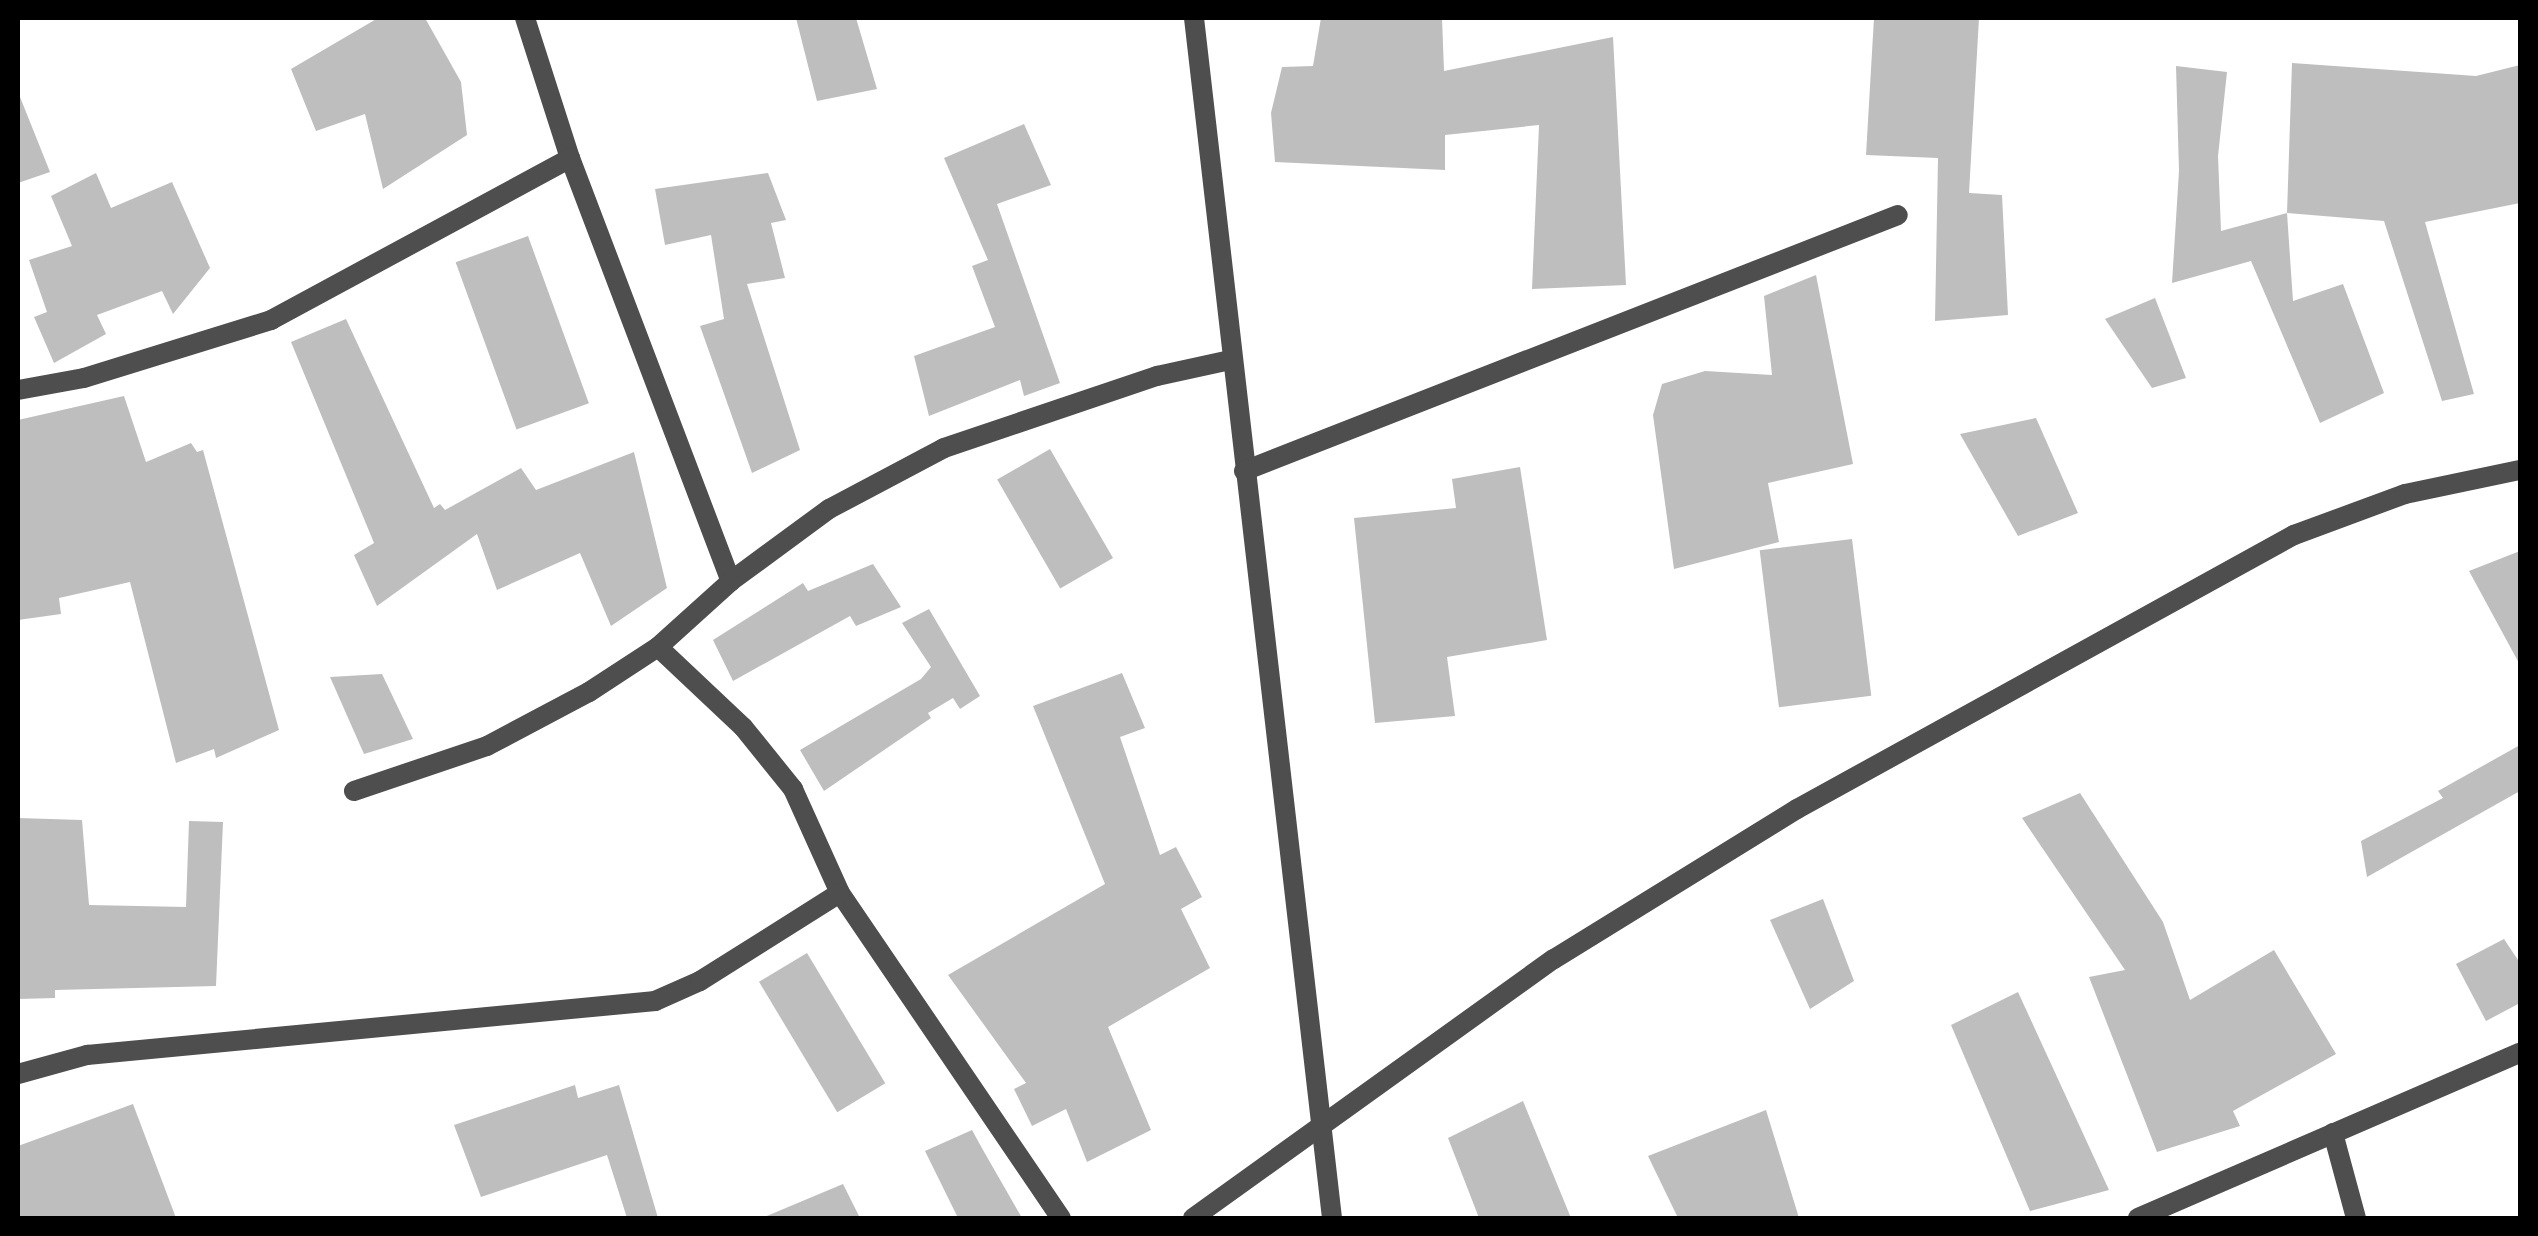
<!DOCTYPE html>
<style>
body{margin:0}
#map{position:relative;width:2538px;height:1236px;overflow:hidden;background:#fff;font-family:"Source Sans 3",sans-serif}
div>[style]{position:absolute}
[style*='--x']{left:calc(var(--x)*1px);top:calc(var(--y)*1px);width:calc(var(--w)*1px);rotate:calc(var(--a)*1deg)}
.building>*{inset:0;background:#bebebe;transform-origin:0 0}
.minor>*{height:20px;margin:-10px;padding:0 10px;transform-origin:10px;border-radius:10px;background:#4e4e4e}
.tertiary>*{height:20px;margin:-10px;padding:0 10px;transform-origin:10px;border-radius:10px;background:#4e4e4e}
span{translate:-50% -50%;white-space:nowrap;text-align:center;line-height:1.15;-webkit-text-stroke:10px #fff;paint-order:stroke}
.frame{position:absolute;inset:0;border:20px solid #000;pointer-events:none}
</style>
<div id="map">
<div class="building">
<i style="clip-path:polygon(378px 18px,425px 18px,461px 82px,467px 135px,383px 189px,365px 114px,316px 131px,291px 69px)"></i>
<i style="clip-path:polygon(796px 18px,856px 18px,877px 89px,817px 101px)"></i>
<i style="clip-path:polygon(1321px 18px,1442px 18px,1444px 71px,1613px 37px,1626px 285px,1532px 289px,1539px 125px,1445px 135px,1445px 170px,1275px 162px,1271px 113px,1282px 67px,1313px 66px)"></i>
<i style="clip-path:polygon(1874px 18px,1979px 18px,1969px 193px,2002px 195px,2008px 315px,1935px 321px,1938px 158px,1866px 155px)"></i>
<i style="clip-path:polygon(2292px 63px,2476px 76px,2520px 65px,2520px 203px,2425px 222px,2474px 394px,2442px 401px,2384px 221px,2287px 213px)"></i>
<i style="clip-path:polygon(2176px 66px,2227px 72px,2218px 156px,2221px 231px,2287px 213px,2293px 301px,2343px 284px,2384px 393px,2320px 423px,2251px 261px,2172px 283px,2179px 171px)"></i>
<i style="clip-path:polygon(18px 92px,50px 172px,18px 183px)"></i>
<i style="clip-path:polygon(1024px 124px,1051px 185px,997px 204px,1060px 383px,1024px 396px,1020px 380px,929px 416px,914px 356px,995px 327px,972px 266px,988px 260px,944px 158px)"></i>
<i style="clip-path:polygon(96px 173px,111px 208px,172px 182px,210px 268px,173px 314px,162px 291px,97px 315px,106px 334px,54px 363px,34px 317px,47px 312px,29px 260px,72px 246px,51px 196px)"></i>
<i style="clip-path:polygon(768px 173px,786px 220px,771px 223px,785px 278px,747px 284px,800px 450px,752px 473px,700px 326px,724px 319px,711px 235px,665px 245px,655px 189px)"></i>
<i style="left:528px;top:236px;width:178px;height:77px;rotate:70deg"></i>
<i style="clip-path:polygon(1816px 275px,1853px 464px,1768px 483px,1779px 542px,1674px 569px,1653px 415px,1662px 384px,1705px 371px,1772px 375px,1764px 296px)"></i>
<i style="clip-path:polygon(2155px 298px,2186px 378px,2152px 388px,2105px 319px)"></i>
<i style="clip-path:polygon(346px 319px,434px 508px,440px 504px,445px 510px,521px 468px,536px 490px,634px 452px,667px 588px,611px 626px,580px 553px,497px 590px,477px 534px,377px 606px,354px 555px,374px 543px,291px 342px)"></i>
<i style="clip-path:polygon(124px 396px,146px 462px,191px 443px,197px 452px,203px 450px,279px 730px,216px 758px,214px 749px,176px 763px,130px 582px,59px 598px,61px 614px,18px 620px,18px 420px)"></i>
<i style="clip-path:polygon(2036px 418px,2078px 513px,2018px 536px,1960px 434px)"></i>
<i style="left:1050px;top:449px;width:126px;height:61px;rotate:60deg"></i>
<i style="clip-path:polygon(1520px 467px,1547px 640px,1447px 657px,1455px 716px,1375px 723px,1354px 518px,1456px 508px,1452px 479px)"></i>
<i style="left:1852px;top:539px;width:158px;height:93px;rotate:83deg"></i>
<i style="clip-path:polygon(2520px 551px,2520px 665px,2469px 571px)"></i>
<i style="clip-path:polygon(873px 564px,901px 607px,856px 626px,850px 616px,733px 681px,713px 640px,803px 583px,808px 591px)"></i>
<i style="clip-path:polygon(929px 609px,980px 696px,960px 709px,953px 698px,928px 713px,931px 718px,824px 791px,800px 750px,921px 679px,931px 667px,902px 623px)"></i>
<i style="clip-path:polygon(1122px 673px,1145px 728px,1120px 737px,1160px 855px,1176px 847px,1202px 897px,1181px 909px,1210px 968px,1108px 1027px,1151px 1130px,1087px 1162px,1066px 1109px,1032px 1126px,1014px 1089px,1026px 1083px,948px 975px,1105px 884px,1033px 706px)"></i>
<i style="clip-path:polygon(382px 674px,413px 739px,364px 754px,330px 677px)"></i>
<i style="clip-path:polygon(2520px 745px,2520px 791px,2367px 877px,2361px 841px,2443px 798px,2438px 791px)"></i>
<i style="clip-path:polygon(2080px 793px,2163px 922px,2190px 1000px,2274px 950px,2336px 1054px,2233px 1111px,2240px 1126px,2157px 1152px,2089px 977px,2125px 970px,2022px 818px)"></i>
<i style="clip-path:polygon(18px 818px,82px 820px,89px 905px,186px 907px,189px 821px,223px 822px,216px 986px,55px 990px,55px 998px,18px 999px)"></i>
<i style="clip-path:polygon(1823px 899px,1854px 981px,1810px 1009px,1770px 920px)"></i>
<i style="clip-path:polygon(2504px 939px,2520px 963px,2520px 1003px,2486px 1021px,2456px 964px)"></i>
<i style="left:807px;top:953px;width:152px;height:56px;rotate:59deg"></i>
<i style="clip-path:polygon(2018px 992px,2109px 1190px,2030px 1211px,1951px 1025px)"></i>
<i style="clip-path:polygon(575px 1085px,578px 1098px,619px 1085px,658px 1218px,627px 1218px,607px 1155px,481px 1197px,454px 1125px)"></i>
<i style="clip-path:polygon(1523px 1101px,1571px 1218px,1479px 1218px,1448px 1138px)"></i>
<i style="clip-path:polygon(133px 1104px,176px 1218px,18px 1218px,18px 1146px)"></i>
<i style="clip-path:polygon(1766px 1110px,1799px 1218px,1678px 1218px,1648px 1156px)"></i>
<i style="clip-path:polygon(972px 1130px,983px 1150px,1022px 1218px,958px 1218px,925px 1151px)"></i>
<i style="clip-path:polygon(843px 1184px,860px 1218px,762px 1218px)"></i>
</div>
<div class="minor">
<i style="--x:525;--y:18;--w:147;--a:72.2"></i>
<i style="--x:570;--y:158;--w:453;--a:69.2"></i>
<i style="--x:1194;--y:18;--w:1208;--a:83.44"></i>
<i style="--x:18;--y:390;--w:67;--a:-10.3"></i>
<i style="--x:84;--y:378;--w:196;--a:-17.2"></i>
<i style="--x:271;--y:320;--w:340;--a:-28.4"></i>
<i style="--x:1244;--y:471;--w:702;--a:-21.38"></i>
<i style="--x:658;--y:647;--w:117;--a:43.3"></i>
<i style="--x:743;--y:727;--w:80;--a:51.1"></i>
<i style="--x:793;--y:789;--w:114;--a:65.7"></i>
<i style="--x:840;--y:893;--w:393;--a:55.8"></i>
<i style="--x:354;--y:791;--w:140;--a:-18.7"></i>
<i style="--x:487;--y:746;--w:115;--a:-27.9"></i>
<i style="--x:589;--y:692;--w:82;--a:-33.1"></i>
<i style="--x:658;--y:647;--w:98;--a:-42.1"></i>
<i style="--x:731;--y:581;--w:122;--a:-36.3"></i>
<i style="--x:829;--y:509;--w:130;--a:-27.9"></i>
<i style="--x:944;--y:448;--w:225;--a:-18.7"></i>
<i style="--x:1157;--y:376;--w:75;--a:-12.4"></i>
<i style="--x:18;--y:1074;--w:72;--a:-15.4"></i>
<i style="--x:87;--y:1055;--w:571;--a:-5.43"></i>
<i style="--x:655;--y:1001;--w:49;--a:-24"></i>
<i style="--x:700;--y:981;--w:165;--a:-32.2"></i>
<i style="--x:2333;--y:1133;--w:88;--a:74.9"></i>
<i style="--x:2138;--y:1218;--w:416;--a:-23.4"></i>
</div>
<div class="tertiary">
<i style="--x:1193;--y:1218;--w:444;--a:-35.7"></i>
<i style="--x:1554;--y:959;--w:286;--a:-31.7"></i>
<i style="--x:1797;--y:809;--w:568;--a:-28.87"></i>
<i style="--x:2294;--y:535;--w:118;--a:-20.3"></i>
<i style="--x:2405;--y:494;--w:117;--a:-11.8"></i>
</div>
<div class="frame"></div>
</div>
